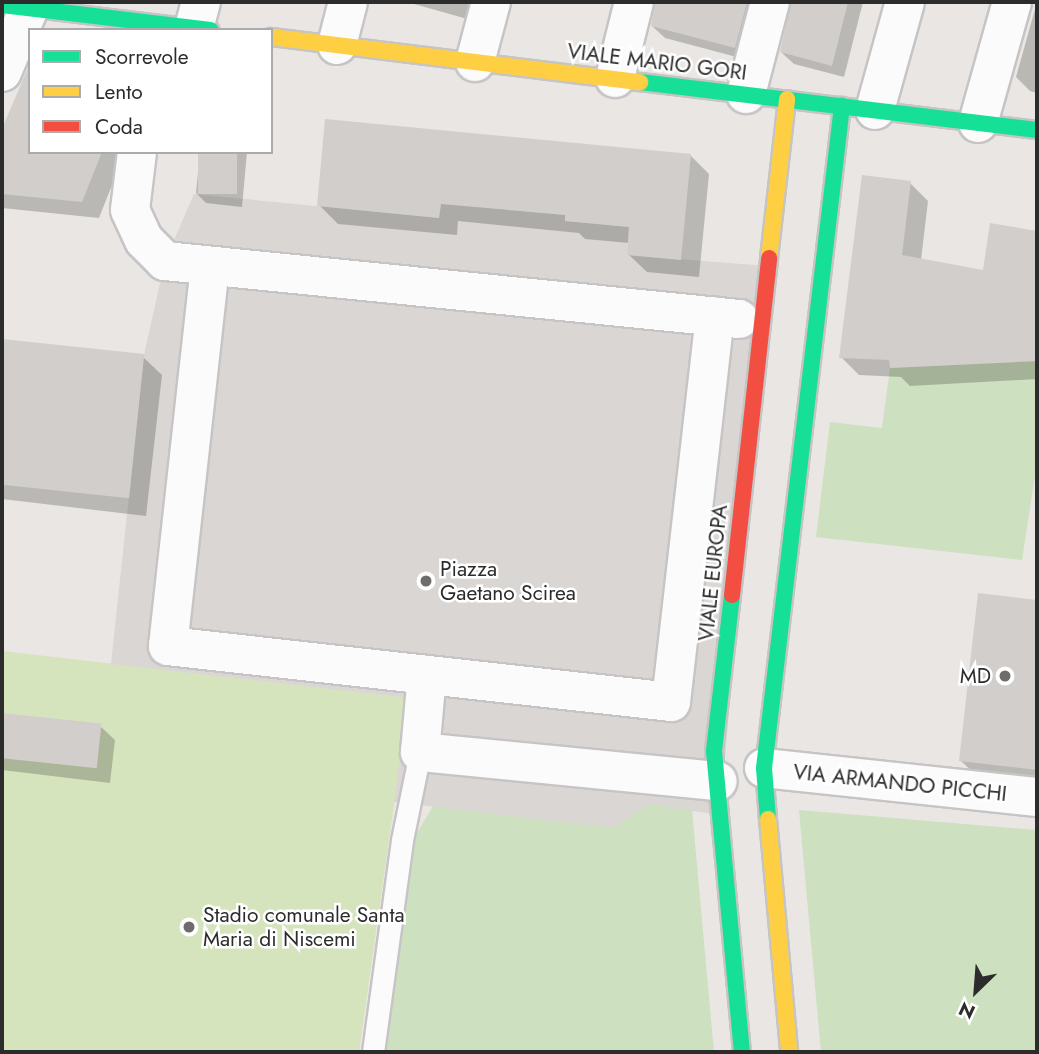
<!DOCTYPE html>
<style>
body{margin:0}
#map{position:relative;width:1039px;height:1054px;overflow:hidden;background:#e9e6e3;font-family:Jost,sans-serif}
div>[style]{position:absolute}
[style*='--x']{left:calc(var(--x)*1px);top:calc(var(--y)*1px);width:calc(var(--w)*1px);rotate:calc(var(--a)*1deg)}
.green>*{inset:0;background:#cde0bf}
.pitch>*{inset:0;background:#d6e4be}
.plaza>*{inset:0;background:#d9d6d3}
.shadow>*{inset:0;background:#0003}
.building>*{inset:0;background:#d1cecc;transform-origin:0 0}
.roads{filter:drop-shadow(2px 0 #c6c4c5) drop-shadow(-2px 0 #c6c4c5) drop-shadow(0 2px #c6c4c5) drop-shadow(0 -2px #c6c4c5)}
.lane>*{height:21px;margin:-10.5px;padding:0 10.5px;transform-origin:10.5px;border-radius:10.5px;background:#fcfbfb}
.street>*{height:38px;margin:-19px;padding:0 19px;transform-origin:19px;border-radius:19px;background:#fcfbfb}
.fast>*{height:16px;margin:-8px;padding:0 8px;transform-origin:8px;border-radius:8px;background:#16e098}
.slow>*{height:16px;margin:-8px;padding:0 8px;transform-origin:8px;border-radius:8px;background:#ffcf43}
.jam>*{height:16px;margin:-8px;padding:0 8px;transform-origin:8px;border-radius:8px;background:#f24e42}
.dots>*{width:19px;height:19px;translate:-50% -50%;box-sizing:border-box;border:4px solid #fff;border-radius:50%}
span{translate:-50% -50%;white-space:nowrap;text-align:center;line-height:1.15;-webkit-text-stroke:5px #fff;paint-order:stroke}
.street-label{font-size:21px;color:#2c2c2c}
.poi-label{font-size:21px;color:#2c2c2c}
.left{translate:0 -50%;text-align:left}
.right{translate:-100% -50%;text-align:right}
.frame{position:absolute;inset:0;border:4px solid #2c2c2c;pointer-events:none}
.legend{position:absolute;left:28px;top:28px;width:245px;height:126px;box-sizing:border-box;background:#fff;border:2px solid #ababab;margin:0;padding:9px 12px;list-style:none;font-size:21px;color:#2c2c2c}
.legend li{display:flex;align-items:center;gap:14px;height:35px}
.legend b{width:35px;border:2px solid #ababab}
.north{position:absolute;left:941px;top:956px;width:70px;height:70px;-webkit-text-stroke:5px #fff;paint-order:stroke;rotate:205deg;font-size:19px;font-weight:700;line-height:28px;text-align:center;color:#2c2c2c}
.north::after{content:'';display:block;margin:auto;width:24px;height:32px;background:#2c2c2c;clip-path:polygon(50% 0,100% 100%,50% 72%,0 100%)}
</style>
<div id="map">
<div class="green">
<i style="clip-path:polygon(1037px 361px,1037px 463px,1022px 560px,816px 537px,830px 422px,882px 428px,890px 368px)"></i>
<i style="clip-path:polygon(648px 804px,692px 810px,714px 1052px,383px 1052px,412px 841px,433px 806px,614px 828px)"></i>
<i style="clip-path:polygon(799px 810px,1037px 830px,1037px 1052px,821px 1052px)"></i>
</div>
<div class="pitch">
<i style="clip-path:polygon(2px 651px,409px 698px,359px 1052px,2px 1052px)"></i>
</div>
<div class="plaza">
<i style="clip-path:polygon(194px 194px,439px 218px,441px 203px,565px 215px,565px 221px,629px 227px,627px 255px,768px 266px,720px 815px,648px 804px,614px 828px,394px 802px,408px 698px,111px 664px,144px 355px,165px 261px)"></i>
</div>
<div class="shadow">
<i style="clip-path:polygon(407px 2px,492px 2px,485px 24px)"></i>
<i style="clip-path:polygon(658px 2px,766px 2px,748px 60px,665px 38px,652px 26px)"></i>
<i style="clip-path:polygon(792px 2px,863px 2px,844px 77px,794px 64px,781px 52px)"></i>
<i style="clip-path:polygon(1037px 2px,1037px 93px,1030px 91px,1016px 77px)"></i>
<i style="clip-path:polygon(2px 127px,30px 152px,125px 152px,99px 218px,2px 208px)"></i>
<i style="clip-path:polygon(200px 152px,247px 152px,242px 207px,206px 203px,196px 193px)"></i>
<i style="clip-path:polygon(691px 156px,709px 174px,699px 277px,647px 272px,628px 254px,629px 243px,585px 239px,579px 233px,458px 221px,457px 235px,338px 224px,319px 205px)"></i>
<i style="clip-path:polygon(910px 183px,928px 201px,921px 260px,985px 272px,991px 225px,1037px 233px,1037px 379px,910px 386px,901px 377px,859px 375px,841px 357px)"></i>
<i style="clip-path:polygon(2px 340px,143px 357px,162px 375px,146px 516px,2px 499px)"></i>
<i style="clip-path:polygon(980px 595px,1037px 602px,1037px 786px,980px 779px,961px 761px)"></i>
<i style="clip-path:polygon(2px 714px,100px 726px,115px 740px,110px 783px,2px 770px)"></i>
</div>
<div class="building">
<i style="clip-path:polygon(655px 2px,747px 2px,735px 48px,651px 26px)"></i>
<i style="clip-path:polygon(791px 2px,848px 2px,832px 66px,780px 52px)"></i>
<i style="clip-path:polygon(30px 63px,30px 152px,102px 152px,82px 202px,2px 194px,2px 129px)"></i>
<i style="clip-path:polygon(325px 119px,691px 154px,681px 260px,627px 255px,629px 227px,565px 221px,565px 215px,441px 204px,439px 218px,317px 206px)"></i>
<i style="left:198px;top:152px;width:39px;height:42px"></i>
<i style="clip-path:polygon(862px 175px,911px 181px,902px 255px,983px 270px,990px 223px,1037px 231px,1037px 361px,890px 368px,889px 360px,839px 358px)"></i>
<i style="left:2px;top:339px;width:143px;height:145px;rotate:6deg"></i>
<i style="clip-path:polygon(978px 593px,1037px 600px,1037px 770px,959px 761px)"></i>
<i style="left:2px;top:713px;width:100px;height:45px;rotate:6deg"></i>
</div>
<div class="roads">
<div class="lane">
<i style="--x:373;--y:1052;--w:214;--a:-82.2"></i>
<i style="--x:402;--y:840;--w:90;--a:-78.4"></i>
</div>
<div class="street">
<i style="--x:194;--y:28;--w:27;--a:-75"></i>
<i style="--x:337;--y:45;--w:44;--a:-75.7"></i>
<i style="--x:475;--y:62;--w:62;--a:-75.1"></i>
<i style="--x:2;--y:72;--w:69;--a:-67.1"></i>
<i style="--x:615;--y:78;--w:78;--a:-76"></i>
<i style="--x:746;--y:94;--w:95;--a:-75.4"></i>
<i style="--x:875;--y:110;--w:112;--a:-74.5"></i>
<i style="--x:978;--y:123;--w:126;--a:-74.3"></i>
<i style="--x:137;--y:152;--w:58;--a:96.9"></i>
<i style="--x:130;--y:210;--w:33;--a:65"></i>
<i style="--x:144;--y:240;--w:30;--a:45"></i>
<i style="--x:165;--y:261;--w:577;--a:5.77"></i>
<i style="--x:210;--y:266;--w:382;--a:96.3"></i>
<i style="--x:168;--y:646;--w:506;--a:6.35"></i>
<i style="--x:671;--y:702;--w:388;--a:-83.5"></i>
<i style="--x:427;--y:675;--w:77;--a:95.2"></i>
<i style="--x:420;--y:752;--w:299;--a:5.6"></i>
<i style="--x:764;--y:768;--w:275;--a:6.1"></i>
</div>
<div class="fast">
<i style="--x:2;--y:5;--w:210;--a:6.8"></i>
<i style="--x:640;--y:82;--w:400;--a:6.9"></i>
<i style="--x:732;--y:595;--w:157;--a:96.6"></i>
<i style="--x:714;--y:751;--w:302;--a:84.7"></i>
<i style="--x:768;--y:819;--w:51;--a:-94.5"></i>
<i style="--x:764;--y:768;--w:667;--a:-83.28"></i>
</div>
<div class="slow">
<i style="--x:271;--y:37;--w:372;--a:7"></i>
<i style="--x:769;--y:258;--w:160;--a:-83.5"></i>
<i style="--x:768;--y:819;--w:234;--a:84.8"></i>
</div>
<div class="jam">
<i style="--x:732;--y:595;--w:339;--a:-83.7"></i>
</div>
</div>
<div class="dots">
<i style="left:426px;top:581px;background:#6e6d6c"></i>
<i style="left:1005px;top:676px;background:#6e6d6c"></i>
<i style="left:189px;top:927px;background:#6e6d6c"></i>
</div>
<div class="street-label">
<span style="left:657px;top:62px;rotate:7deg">VIALE MARIO GORI</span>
<span style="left:713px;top:573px;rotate:-84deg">VIALE EUROPA</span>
<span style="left:900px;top:783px;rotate:6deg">VIA ARMANDO PICCHI</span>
</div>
<div class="poi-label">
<span class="left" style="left:440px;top:581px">Piazza<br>Gaetano Scirea</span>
<span class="right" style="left:991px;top:676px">MD</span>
<span class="left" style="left:203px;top:927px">Stadio comunale Santa<br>Maria di Niscemi</span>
</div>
<div class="frame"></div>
<ul class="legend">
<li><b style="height:9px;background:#16e098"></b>Scorrevole</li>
<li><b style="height:9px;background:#ffcf43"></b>Lento</li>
<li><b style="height:9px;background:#f24e42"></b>Coda</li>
</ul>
<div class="north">N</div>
</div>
